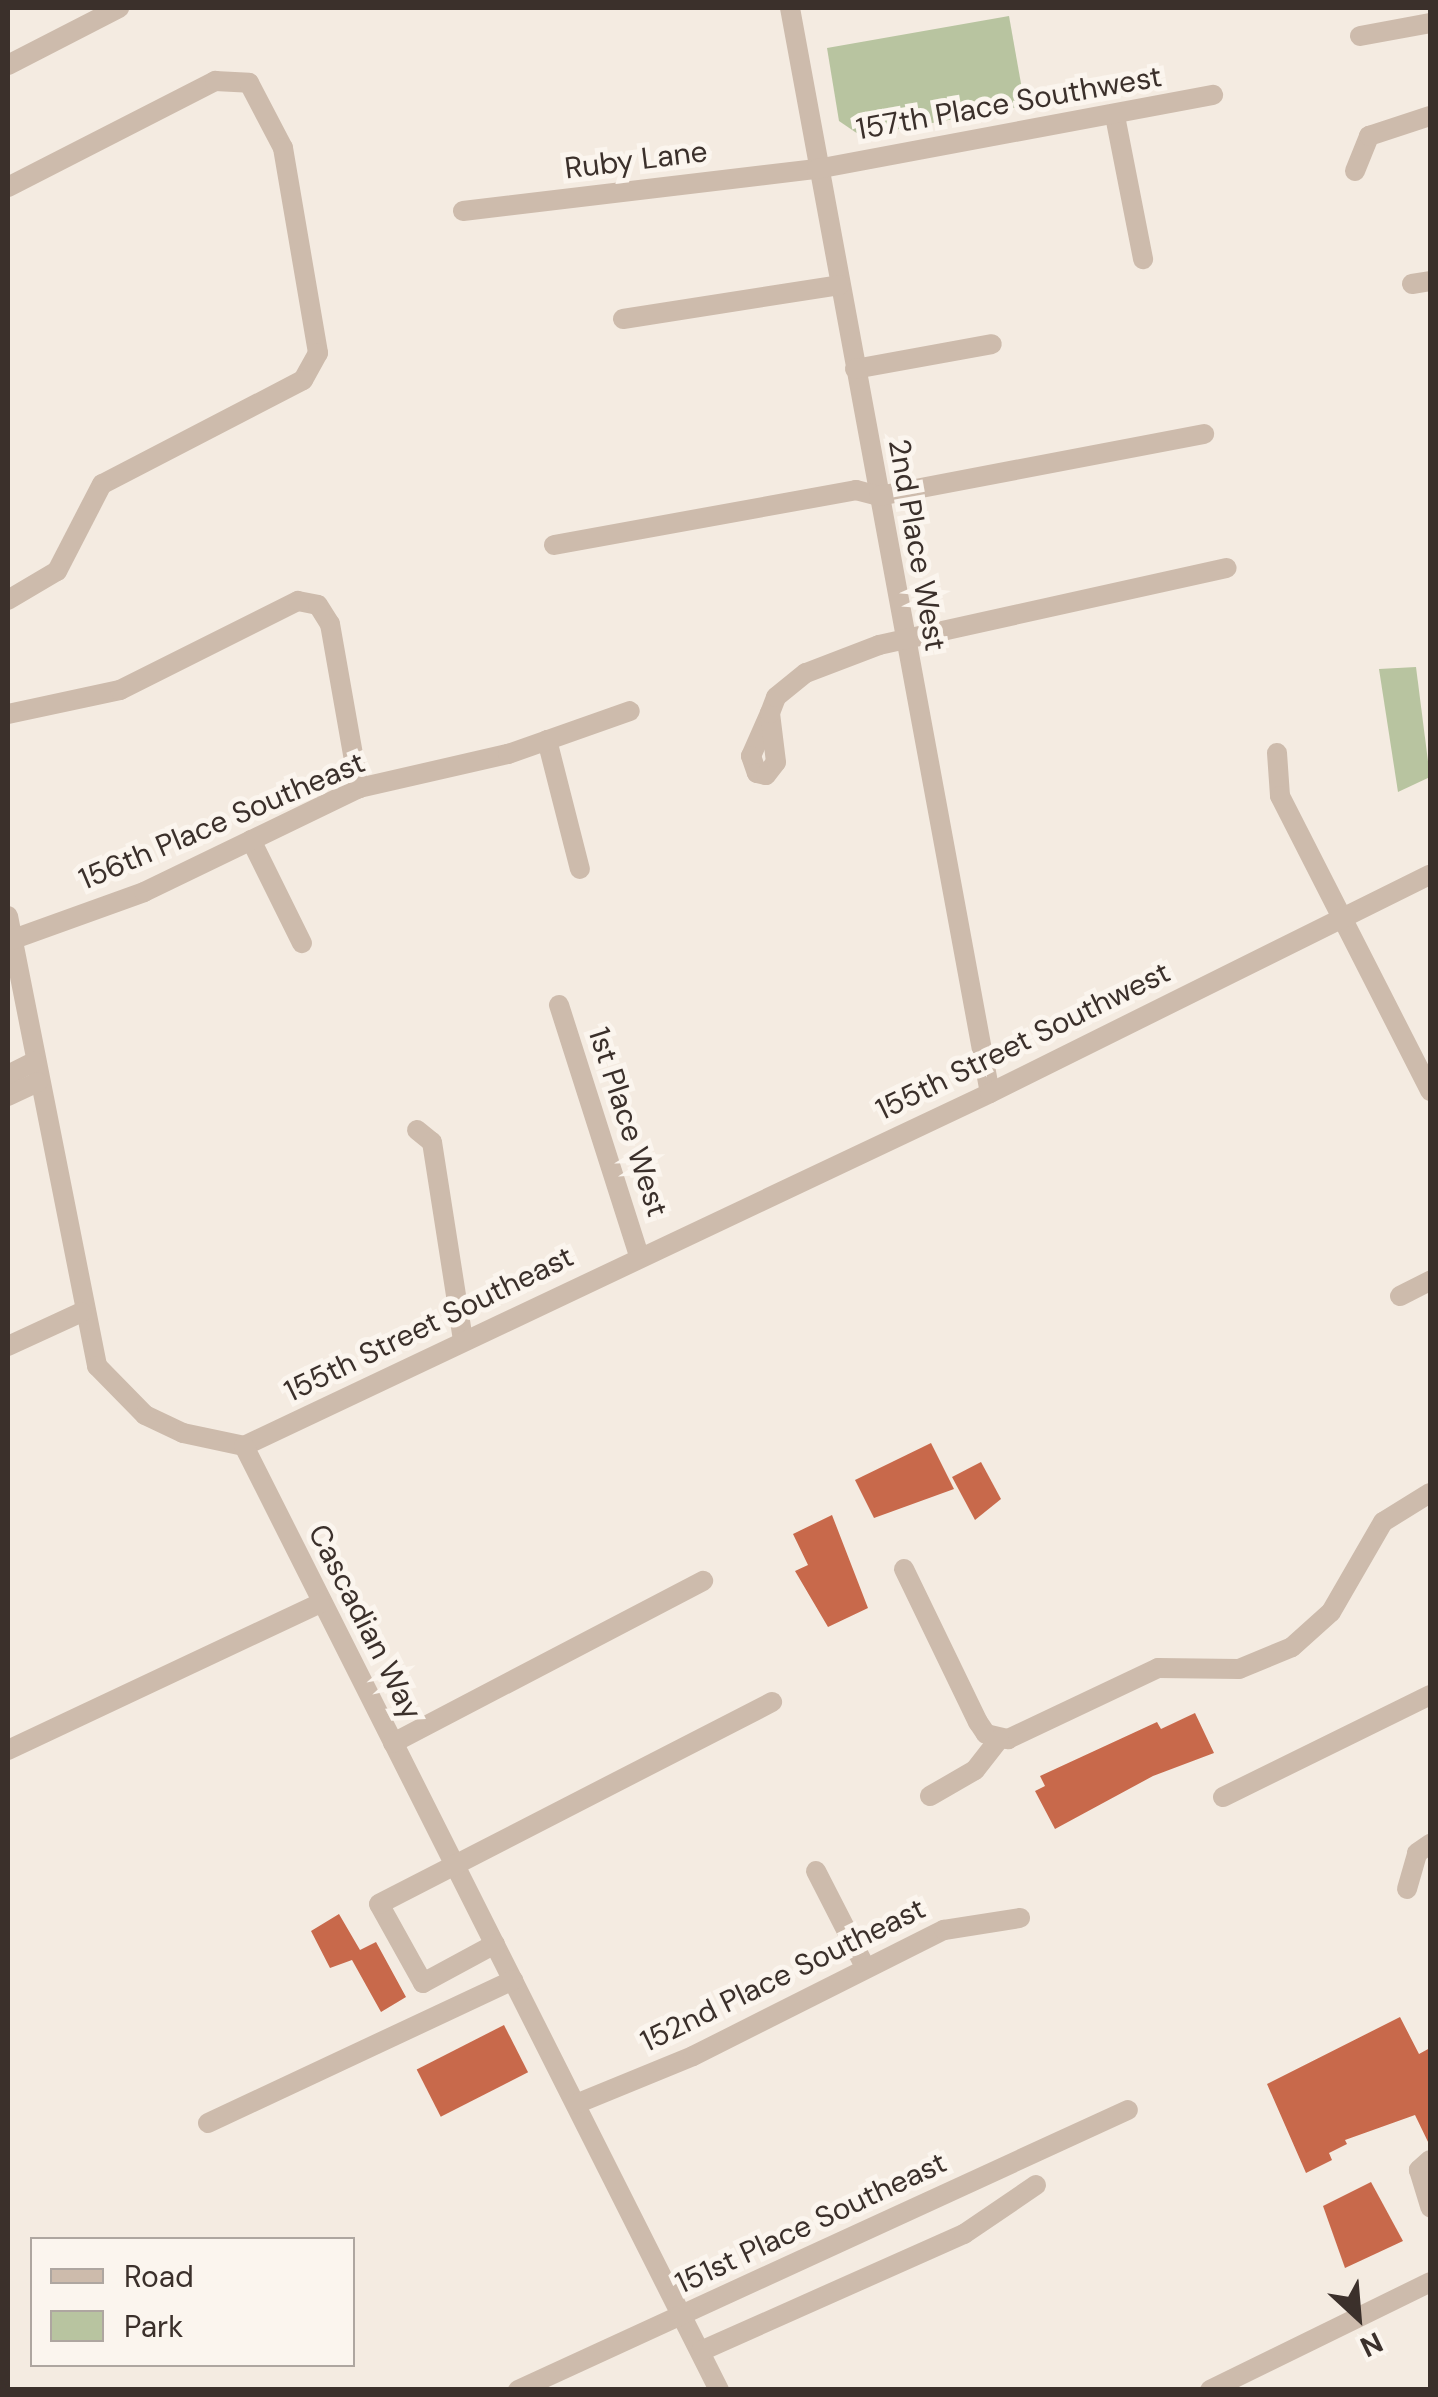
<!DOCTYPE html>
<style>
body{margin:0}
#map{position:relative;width:1438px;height:2397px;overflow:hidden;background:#f4ebe1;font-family:"DM Sans",sans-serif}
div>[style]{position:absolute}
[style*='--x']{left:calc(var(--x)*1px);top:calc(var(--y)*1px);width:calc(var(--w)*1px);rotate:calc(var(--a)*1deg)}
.green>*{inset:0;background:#b8c4a0}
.building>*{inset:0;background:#c8694b;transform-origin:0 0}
.minor>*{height:20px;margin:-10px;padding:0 10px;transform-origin:10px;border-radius:10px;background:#cdbbac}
span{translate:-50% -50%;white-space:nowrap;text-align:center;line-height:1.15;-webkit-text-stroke:10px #fbf5ee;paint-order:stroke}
.street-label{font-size:30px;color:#3b302b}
.frame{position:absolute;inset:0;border:10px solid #3b302b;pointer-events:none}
.legend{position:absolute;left:30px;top:2237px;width:325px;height:130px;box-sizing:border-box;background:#fbf5ee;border:2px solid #aea6a0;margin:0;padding:12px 18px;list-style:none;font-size:30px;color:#3b302b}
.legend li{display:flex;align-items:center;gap:20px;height:50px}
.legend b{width:50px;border:2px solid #aea6a0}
.north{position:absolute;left:1308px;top:2267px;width:100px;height:100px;-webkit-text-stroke:8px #fbf5ee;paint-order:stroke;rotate:154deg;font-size:28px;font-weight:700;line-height:40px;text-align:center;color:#3b302b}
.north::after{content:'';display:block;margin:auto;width:35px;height:45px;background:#3b302b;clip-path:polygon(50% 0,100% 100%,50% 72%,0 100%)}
</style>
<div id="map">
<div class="green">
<i style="clip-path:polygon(1009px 16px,1025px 106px,861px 136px,839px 121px,827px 48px)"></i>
<i style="clip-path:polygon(1416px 667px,1430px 777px,1398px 792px,1379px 669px)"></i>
</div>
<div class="building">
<i style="clip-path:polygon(931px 1443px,954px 1489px,874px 1518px,855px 1480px)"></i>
<i style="clip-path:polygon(981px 1462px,1001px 1499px,975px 1520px,952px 1477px)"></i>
<i style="clip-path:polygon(832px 1515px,868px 1608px,828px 1627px,795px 1571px,808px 1565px,793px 1534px)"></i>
<i style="clip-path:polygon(1195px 1713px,1214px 1753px,1153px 1776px,1055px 1829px,1035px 1791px,1045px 1786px,1040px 1776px,1157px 1722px,1161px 1729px)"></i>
<i style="clip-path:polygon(339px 1914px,360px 1950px,376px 1942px,406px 1997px,381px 2012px,352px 1960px,330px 1968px,311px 1931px)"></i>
<i style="clip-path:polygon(1400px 2017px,1419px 2054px,1430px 2048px,1430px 2146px,1415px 2115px,1345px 2140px,1347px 2144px,1329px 2153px,1332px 2160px,1306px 2173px,1267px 2084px)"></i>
<i style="left:504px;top:2025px;width:53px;height:98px;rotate:63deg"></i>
<i style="clip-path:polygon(1371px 2182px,1403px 2241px,1345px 2268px,1323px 2206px)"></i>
</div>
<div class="minor">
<i style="--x:790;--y:8;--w:1103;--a:79.56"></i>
<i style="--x:1360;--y:36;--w:71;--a:-10.5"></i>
<i style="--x:8;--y:65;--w:125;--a:-27.2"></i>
<i style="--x:1115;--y:116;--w:146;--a:78.9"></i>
<i style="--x:1355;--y:171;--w:38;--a:-68"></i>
<i style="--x:1369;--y:136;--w:64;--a:-18.2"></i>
<i style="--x:8;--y:187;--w:233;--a:-27.1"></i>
<i style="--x:215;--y:81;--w:34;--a:3"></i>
<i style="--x:249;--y:83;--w:73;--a:62.4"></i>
<i style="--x:283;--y:148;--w:208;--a:80.3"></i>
<i style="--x:318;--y:353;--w:31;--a:119"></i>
<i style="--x:303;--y:380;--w:226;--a:152.6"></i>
<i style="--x:102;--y:484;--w:98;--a:117.3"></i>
<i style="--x:57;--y:571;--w:57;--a:149.4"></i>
<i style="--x:463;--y:211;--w:356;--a:-6.8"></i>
<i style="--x:817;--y:169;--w:403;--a:-10.6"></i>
<i style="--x:1412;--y:284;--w:18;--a:-9"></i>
<i style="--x:623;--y:319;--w:219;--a:-8.9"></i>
<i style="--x:855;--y:369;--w:139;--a:-10.3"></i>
<i style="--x:554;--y:545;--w:307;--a:-10.3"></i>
<i style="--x:856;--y:490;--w:24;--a:15"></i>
<i style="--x:879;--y:496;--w:331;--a:-10.8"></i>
<i style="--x:770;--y:713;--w:47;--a:113.8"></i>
<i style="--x:751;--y:756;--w:18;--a:71"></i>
<i style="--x:757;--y:773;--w:9;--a:13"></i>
<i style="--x:766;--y:775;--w:16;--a:-52"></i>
<i style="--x:776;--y:762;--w:49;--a:-97"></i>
<i style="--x:770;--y:713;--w:17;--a:-69"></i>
<i style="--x:776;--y:697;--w:38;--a:-39"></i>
<i style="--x:806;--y:673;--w:78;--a:-21"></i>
<i style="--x:879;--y:645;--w:356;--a:-12.5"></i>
<i style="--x:8;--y:714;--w:115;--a:-12.1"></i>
<i style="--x:120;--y:690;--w:199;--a:-26.6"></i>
<i style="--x:298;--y:601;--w:20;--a:11"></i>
<i style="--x:318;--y:605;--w:22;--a:58"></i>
<i style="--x:330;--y:624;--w:167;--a:80"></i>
<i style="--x:547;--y:740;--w:133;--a:75.7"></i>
<i style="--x:1277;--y:753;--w:43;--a:86"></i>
<i style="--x:1280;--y:796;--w:331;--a:63"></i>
<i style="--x:251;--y:840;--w:115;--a:63.7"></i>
<i style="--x:8;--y:916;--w:459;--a:78.8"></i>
<i style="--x:97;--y:1366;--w:69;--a:45.6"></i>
<i style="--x:145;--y:1415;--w:42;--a:25.3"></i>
<i style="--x:183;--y:1433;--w:62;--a:12"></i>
<i style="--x:11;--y:940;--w:141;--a:-19.8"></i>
<i style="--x:144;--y:892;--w:239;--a:-25.8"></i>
<i style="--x:359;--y:788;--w:153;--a:-12.9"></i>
<i style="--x:508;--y:754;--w:129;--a:-19.4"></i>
<i style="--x:559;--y:1005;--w:263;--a:72.3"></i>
<i style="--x:8;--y:1075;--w:29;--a:-27"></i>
<i style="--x:8;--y:1096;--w:33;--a:-25"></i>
<i style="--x:417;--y:1130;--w:19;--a:39"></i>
<i style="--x:432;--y:1142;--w:201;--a:81.1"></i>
<i style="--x:1400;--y:1296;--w:34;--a:-27"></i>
<i style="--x:8;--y:1346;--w:81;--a:-24.7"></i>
<i style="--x:244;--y:1446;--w:825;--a:-25.32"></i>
<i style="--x:990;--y:1093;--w:491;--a:-26.4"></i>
<i style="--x:244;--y:1446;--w:1057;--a:63.29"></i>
<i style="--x:904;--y:1569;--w:170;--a:64.2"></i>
<i style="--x:978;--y:1722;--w:14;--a:56"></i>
<i style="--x:986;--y:1734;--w:23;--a:13"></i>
<i style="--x:1008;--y:1739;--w:166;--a:-25.3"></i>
<i style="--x:1158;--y:1668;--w:81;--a:0.7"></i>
<i style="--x:1239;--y:1669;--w:57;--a:-22.5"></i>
<i style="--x:1292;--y:1647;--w:52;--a:-41.9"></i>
<i style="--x:1331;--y:1612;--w:104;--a:-60"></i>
<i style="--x:1383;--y:1522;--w:55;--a:-31.7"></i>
<i style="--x:393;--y:1743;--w:350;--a:-27.6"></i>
<i style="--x:8;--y:1750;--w:346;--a:-25.2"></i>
<i style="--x:930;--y:1796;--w:52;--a:-30"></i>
<i style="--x:975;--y:1770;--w:39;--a:-52"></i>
<i style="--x:1223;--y:1797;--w:231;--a:-26.2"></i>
<i style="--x:816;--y:1871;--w:106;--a:62.9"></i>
<i style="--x:1407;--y:1889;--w:37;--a:-74"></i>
<i style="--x:1417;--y:1853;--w:16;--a:-35"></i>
<i style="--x:495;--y:1944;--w:82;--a:151.6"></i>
<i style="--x:423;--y:1983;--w:90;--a:-119.1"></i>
<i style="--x:379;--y:1904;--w:442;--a:-27.2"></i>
<i style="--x:576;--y:2104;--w:126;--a:-22.3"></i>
<i style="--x:693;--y:2056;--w:281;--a:-26.7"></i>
<i style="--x:944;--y:1930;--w:77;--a:-9"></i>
<i style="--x:208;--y:2123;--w:337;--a:-25.1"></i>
<i style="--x:1430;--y:2160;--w:15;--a:138"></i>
<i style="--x:1419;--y:2170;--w:39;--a:73"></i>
<i style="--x:701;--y:2351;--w:288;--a:-24"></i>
<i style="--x:964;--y:2234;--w:87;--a:-34.2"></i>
<i style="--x:518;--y:2390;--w:671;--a:-24.66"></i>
<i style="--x:1210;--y:2390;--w:245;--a:-26.1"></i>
</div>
<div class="street-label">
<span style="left:1009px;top:103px;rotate:-10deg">157th Place Southwest</span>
<span style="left:636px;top:160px;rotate:-7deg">Ruby Lane</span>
<span style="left:917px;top:545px;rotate:80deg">2nd Place West</span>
<span style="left:222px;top:821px;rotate:-23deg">156th Place Southeast</span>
<span style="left:1023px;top:1041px;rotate:-26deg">155th Street Southwest</span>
<span style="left:628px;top:1122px;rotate:72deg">1st Place West</span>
<span style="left:429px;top:1324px;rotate:-26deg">155th Street Southeast</span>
<span style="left:365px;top:1622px;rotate:63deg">Cascadian Way</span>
<span style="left:783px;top:1975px;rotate:-26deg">152nd Place Southeast</span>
<span style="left:811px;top:2223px;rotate:-25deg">151st Place Southeast</span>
</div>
<div class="frame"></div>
<ul class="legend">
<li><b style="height:12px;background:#cdbbac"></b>Road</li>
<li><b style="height:28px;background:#b8c4a0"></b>Park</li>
</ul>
<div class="north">N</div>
</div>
